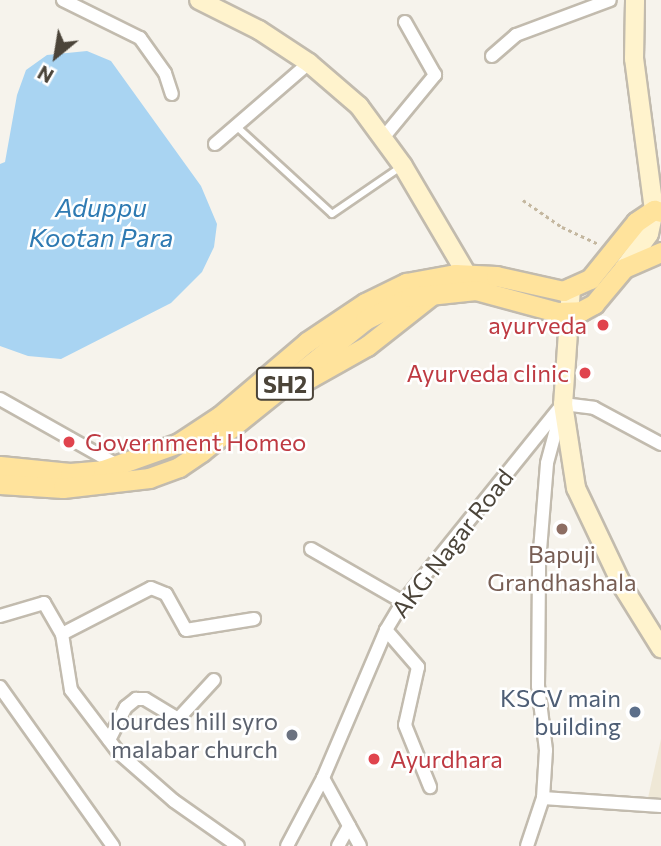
<!DOCTYPE html>
<style>
body{margin:0}
#map{position:relative;width:661px;height:846px;overflow:hidden;background:#f6f3ec;font-family:Commissioner,sans-serif}
div>[style]{position:absolute}
[style*='--x']{left:calc(var(--x)*1px);top:calc(var(--y)*1px);width:calc(var(--w)*1px);rotate:calc(var(--a)*1deg)}
.education>*{inset:0;background:#efe8d6}
.water>*{inset:0;background:#a9d4f2}
.path>*{height:2.5px;margin-top:-1.25px;transform-origin:0;background:repeating-linear-gradient(90deg,#c4b79f 0 3.5px,transparent 0 7px)}
.roads{filter:drop-shadow(2px 0 #c2bbae) drop-shadow(-2px 0 #c2bbae) drop-shadow(0 2px #c2bbae) drop-shadow(0 -2px #c2bbae)}
.lane>*{height:6px;margin:-3px;padding:0 3px;transform-origin:3px;border-radius:3px;background:#fff}
.street>*{height:12px;margin:-6px;padding:0 6px;transform-origin:6px;border-radius:6px;background:#fff}
.secondary>*{height:18px;margin:-9px;padding:0 9px;transform-origin:9px;border-radius:9px;background:#fff3cd}
.primary>*{height:19px;margin:-9.5px;padding:0 9.5px;transform-origin:9.5px;border-radius:9.5px;background:#ffe39c}
.dots>*{width:19px;height:19px;translate:-50% -50%;box-sizing:border-box;border:4px solid #fff;border-radius:50%}
span{translate:-50% -50%;white-space:nowrap;text-align:center;line-height:1.15;-webkit-text-stroke:5px #fff;paint-order:stroke}
.shield-label span{padding:2px 5px;background:#fff;border:2px solid;border-radius:5px;-webkit-text-stroke-width:0}
.shield-label{font-size:23px;color:#4b4439;font-weight:700}
.health-label{font-size:24px;color:#be3a42}
.right{translate:-100% -50%;text-align:right}
.left{translate:0 -50%;text-align:left}
.street-label{font-size:24px;color:#4b4439}
.education-label{font-size:24px;color:#785e54}
.service-label{font-size:24px;color:#4e5e75}
.worship-label{font-size:24px;color:#5b616d}
.water-label{font-size:26px;color:#2e7ab2;font-style:italic}
.north{position:absolute;left:21px;top:21px;width:70px;height:70px;-webkit-text-stroke:5px #fff;paint-order:stroke;rotate:210deg;font-size:19px;font-weight:700;line-height:28px;text-align:center;color:#4b4439}
.north::after{content:'';display:block;margin:auto;width:24px;height:32px;background:#4b4439;clip-path:polygon(50% 0,100% 100%,50% 72%,0 100%)}
</style>
<div id="map">
<div class="education">
<i style="clip-path:polygon(661px 739px,661px 800px,648px 798px)"></i>
</div>
<div class="water">
<i style="clip-path:polygon(87px 51px,111px 61px,201px 186px,217px 224px,214px 247px,202px 272px,171px 303px,61px 359px,28px 356px,0 346px,0 164px,5px 162px,17px 95px,26px 70px,47px 55px)"></i>
</div>
<div class="path">
<i style="--x:523;--y:200;--w:47;--a:34.7"></i>
<i style="--x:562;--y:227;--w:40;--a:25"></i>
</div>
<div class="roads">
<div class="lane">
<i style="--x:236;--y:126;--w:130;--a:42.5"></i>
<i style="--x:332;--y:214;--w:85;--a:-34.4"></i>
</div>
<div class="street">
<i style="--x:63;--y:0;--w:86;--a:26.3"></i>
<i style="--x:140;--y:38;--w:43;--a:54.5"></i>
<i style="--x:165;--y:73;--w:22;--a:72"></i>
<i style="--x:492;--y:56;--w:32;--a:-41"></i>
<i style="--x:516;--y:35;--w:100;--a:-20.4"></i>
<i style="--x:383;--y:138;--w:82;--a:-50.5"></i>
<i style="--x:435;--y:75;--w:61;--a:-119.5"></i>
<i style="--x:215;--y:144;--w:124;--a:-40.8"></i>
<i style="--x:0;--y:399;--w:134;--a:29.4"></i>
<i style="--x:563;--y:404;--w:31;--a:7"></i>
<i style="--x:594;--y:408;--w:76;--a:28.2"></i>
<i style="--x:311;--y:549;--w:106;--a:29.9"></i>
<i style="--x:0;--y:616;--w:46;--a:-16.5"></i>
<i style="--x:44;--y:603;--w:36;--a:60"></i>
<i style="--x:386;--y:630;--w:49;--a:49.1"></i>
<i style="--x:418;--y:667;--w:59;--a:102.6"></i>
<i style="--x:405;--y:725;--w:67;--a:68"></i>
<i style="--x:62;--y:634;--w:57;--a:80.9"></i>
<i style="--x:71;--y:690;--w:78;--a:52.8"></i>
<i style="--x:118;--y:752;--w:74;--a:41.2"></i>
<i style="--x:174;--y:801;--w:78;--a:35.1"></i>
<i style="--x:62;--y:634;--w:100;--a:-27.3"></i>
<i style="--x:151;--y:588;--w:16;--a:22"></i>
<i style="--x:166;--y:594;--w:41;--a:60.9"></i>
<i style="--x:186;--y:630;--w:69;--a:-9.2"></i>
<i style="--x:0;--y:687;--w:195;--a:54.6"></i>
<i style="--x:109;--y:740;--w:37;--a:-63"></i>
<i style="--x:126;--y:707;--w:13;--a:-39"></i>
<i style="--x:136;--y:699;--w:9;--a:0"></i>
<i style="--x:145;--y:699;--w:39;--a:31"></i>
<i style="--x:178;--y:719;--w:53;--a:-47.3"></i>
<i style="--x:323;--y:778;--w:77;--a:61.4"></i>
<i style="--x:543;--y:798;--w:118;--a:3.9"></i>
<i style="--x:287;--y:846;--w:77;--a:-62.1"></i>
<i style="--x:323;--y:778;--w:161;--a:-66.9"></i>
<i style="--x:386;--y:630;--w:33;--a:-59"></i>
<i style="--x:403;--y:602;--w:255;--a:-51.1"></i>
<i style="--x:338;--y:846;--w:23;--a:-61"></i>
<i style="--x:527;--y:846;--w:51;--a:-71.6"></i>
<i style="--x:543;--y:798;--w:48;--a:-86.4"></i>
<i style="--x:546;--y:750;--w:64;--a:-97.1"></i>
<i style="--x:538;--y:686;--w:123;--a:-89.5"></i>
<i style="--x:539;--y:563;--w:100;--a:-85.4"></i>
<i style="--x:547;--y:463;--w:54;--a:-74.9"></i>
</div>
<div class="secondary">
<i style="--x:199;--y:0;--w:67;--a:26.6"></i>
<i style="--x:259;--y:30;--w:60;--a:33.4"></i>
<i style="--x:309;--y:63;--w:66;--a:40.7"></i>
<i style="--x:359;--y:106;--w:74;--a:53.7"></i>
<i style="--x:403;--y:166;--w:138;--a:59.5"></i>
<i style="--x:624;--y:268;--w:42;--a:-53.7"></i>
<i style="--x:649;--y:234;--w:25;--a:-78"></i>
<i style="--x:654;--y:210;--w:152;--a:-97.5"></i>
<i style="--x:634;--y:59;--w:59;--a:-89"></i>
<i style="--x:571;--y:288;--w:116;--a:93.9"></i>
<i style="--x:563;--y:404;--w:85;--a:81.2"></i>
<i style="--x:576;--y:488;--w:110;--a:64.6"></i>
<i style="--x:623;--y:587;--w:72;--a:58.1"></i>
</div>
<div class="primary">
<i style="--x:291;--y:383;--w:10;--a:0"></i>
<i style="--x:301;--y:383;--w:76;--a:-29.3"></i>
<i style="--x:367;--y:346;--w:84;--a:-38.2"></i>
<i style="--x:0;--y:466;--w:70;--a:5.7"></i>
<i style="--x:70;--y:473;--w:33;--a:-5"></i>
<i style="--x:103;--y:470;--w:81;--a:-19.6"></i>
<i style="--x:179;--y:443;--w:49;--a:-33.4"></i>
<i style="--x:220;--y:416;--w:114;--a:-40.4"></i>
<i style="--x:307;--y:342;--w:70;--a:-33.9"></i>
<i style="--x:365;--y:303;--w:46;--a:-26"></i>
<i style="--x:406;--y:283;--w:50;--a:-10.4"></i>
<i style="--x:455;--y:274;--w:41;--a:2.8"></i>
<i style="--x:496;--y:276;--w:69;--a:12.6"></i>
<i style="--x:563;--y:291;--w:30;--a:-24"></i>
<i style="--x:590;--y:279;--w:73;--a:-51.1"></i>
<i style="--x:636;--y:222;--w:22;--a:-34"></i>
<i style="--x:654;--y:210;--w:7;--a:16"></i>
<i style="--x:0;--y:484;--w:63;--a:3.6"></i>
<i style="--x:63;--y:488;--w:87;--a:-6.6"></i>
<i style="--x:149;--y:478;--w:32;--a:-20"></i>
<i style="--x:179;--y:467;--w:27;--a:-34"></i>
<i style="--x:201;--y:452;--w:211;--a:-38.8"></i>
<i style="--x:365;--y:320;--w:51;--a:-27.1"></i>
<i style="--x:410;--y:297;--w:66;--a:-6.1"></i>
<i style="--x:476;--y:290;--w:84;--a:15.2"></i>
<i style="--x:557;--y:312;--w:24;--a:-2"></i>
<i style="--x:581;--y:311;--w:15;--a:-28"></i>
<i style="--x:594;--y:304;--w:47;--a:-50.2"></i>
<i style="--x:624;--y:268;--w:40;--a:-23.4"></i>
</div>
</div>
<div class="dots">
<i style="left:603px;top:325px;background:#e0444e"></i>
<i style="left:585px;top:373px;background:#e0444e"></i>
<i style="left:69px;top:442px;background:#e0444e"></i>
<i style="left:562px;top:529px;background:#8d6e63"></i>
<i style="left:635px;top:712px;background:#5c6f8a"></i>
<i style="left:292px;top:735px;background:#6b7280"></i>
<i style="left:374px;top:759px;background:#e0444e"></i>
</div>
<div class="shield-label">
<span style="left:285px;top:384px">SH2</span>
</div>
<div class="health-label">
<span class="right" style="left:587px;top:325px">ayurveda</span>
<span class="right" style="left:569px;top:373px">Ayurveda clinic</span>
<span class="left" style="left:85px;top:442px">Government Homeo</span>
<span class="left" style="left:390px;top:759px">Ayurdhara</span>
</div>
<div class="street-label">
<span style="left:452px;top:543px;rotate:-52deg">AKG Nagar Road</span>
</div>
<div class="education-label">
<span style="left:562px;top:568px">Bapuji<br>Grandhashala</span>
</div>
<div class="service-label">
<span class="right" style="left:621px;top:712px">KSCV main<br>building</span>
</div>
<div class="worship-label">
<span class="right" style="left:278px;top:735px">lourdes hill syro<br>malabar church</span>
</div>
<div class="water-label">
<span style="left:101px;top:222px">Aduppu<br>Kootan Para</span>
</div>
<div class="north">N</div>
</div>
